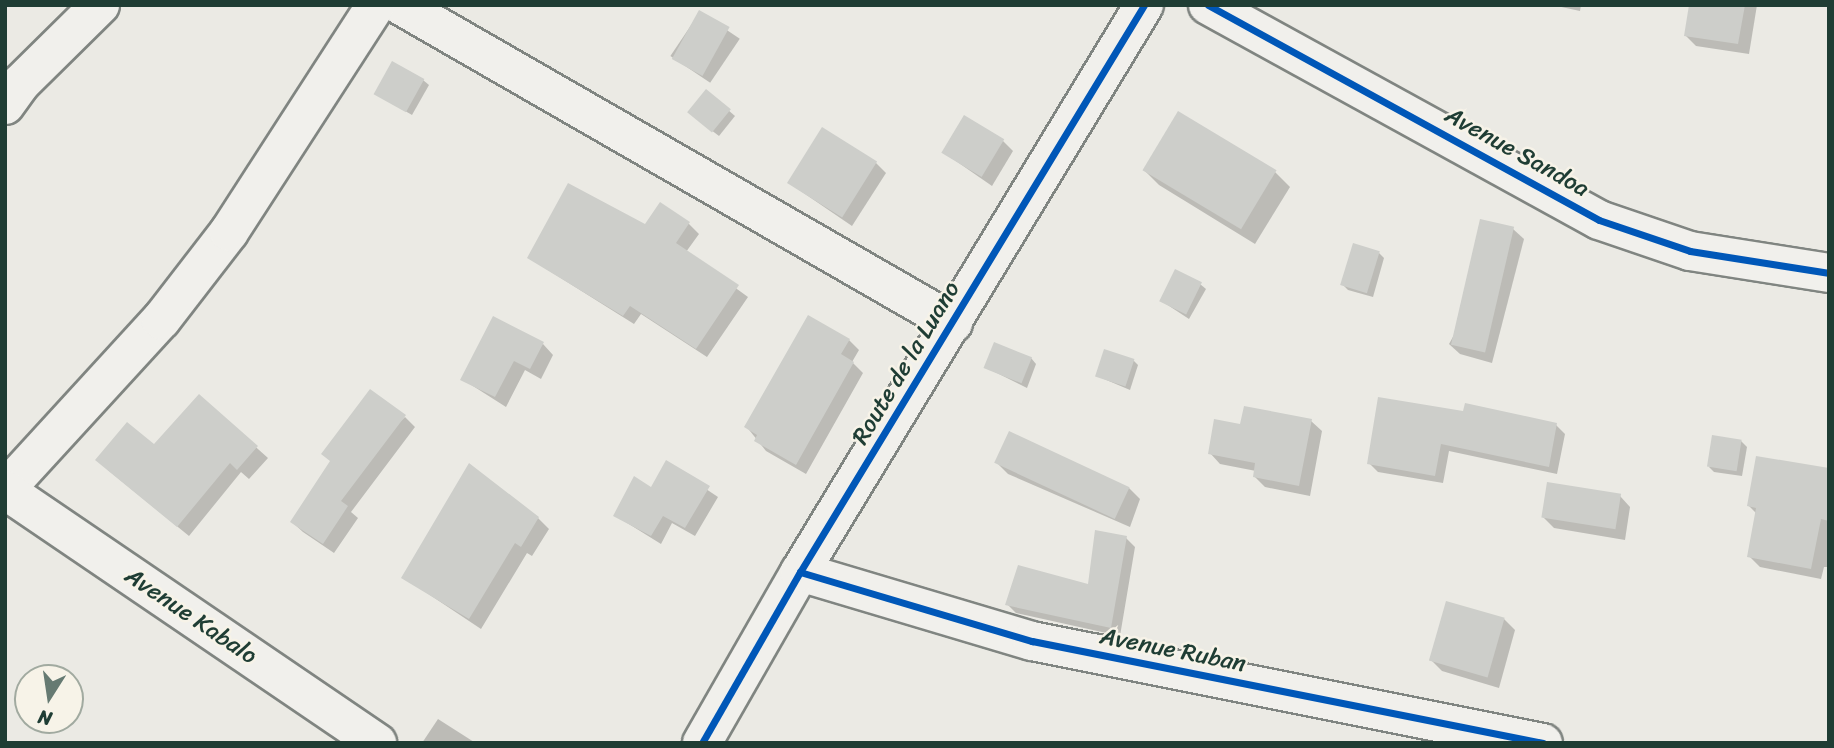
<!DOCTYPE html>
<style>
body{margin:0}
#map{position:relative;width:1834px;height:748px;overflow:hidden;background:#ebeae4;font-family:Sriracha,sans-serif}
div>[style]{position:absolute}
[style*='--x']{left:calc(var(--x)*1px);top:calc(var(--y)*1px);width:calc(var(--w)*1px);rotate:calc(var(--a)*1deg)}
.shadow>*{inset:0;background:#0003;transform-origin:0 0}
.building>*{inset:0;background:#cdceca;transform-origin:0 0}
.roads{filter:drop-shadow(2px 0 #808581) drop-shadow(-2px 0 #808581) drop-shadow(0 2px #808581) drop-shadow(0 -2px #808581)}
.minor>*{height:38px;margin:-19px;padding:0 19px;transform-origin:19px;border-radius:19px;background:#f1f0ec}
.tertiary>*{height:38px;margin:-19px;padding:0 19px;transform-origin:19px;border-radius:19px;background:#f1f0ec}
.cycleway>*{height:7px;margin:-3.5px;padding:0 3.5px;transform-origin:3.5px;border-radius:3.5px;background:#0057b8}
span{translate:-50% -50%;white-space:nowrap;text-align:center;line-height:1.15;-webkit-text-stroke:5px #f7f3e8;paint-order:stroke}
.street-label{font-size:24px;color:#1f3d34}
.frame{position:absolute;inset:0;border:7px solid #1f3d34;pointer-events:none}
.north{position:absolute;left:14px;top:664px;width:70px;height:70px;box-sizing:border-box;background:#f7f3e8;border:2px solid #a1aaa0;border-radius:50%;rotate:192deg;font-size:19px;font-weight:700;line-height:28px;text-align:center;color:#1f3d34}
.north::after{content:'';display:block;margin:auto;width:24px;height:32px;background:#667a72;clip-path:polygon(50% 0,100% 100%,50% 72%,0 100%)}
</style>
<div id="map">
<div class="shadow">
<i style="clip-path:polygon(1552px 5px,1581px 5px,1580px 11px)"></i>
<i style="clip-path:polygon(1690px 5px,1757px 5px,1749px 54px,1696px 46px,1685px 35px)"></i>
<i style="left:700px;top:12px;width:48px;height:53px;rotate:34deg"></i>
<i style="clip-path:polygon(423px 80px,429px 85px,412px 115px,376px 94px)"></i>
<i style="clip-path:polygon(706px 91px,735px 116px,719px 136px,694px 117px)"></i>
<i style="clip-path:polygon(1003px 141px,1013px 151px,992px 186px,943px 152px)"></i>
<i style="clip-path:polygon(875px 162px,886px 173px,852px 226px,789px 183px)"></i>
<i style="clip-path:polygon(1144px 170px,1275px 172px,1290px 187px,1255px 244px,1159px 185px)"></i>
<i style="clip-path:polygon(689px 224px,699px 234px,686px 252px,748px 297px,707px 357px,641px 314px,634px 324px,529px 258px,645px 226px)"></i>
<i style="clip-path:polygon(1513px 229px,1524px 239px,1492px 363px,1460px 354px,1449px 344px)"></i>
<i style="clip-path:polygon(1379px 253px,1384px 258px,1373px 297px,1348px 290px,1343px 285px)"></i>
<i style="clip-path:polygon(1200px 284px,1206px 289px,1189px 319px,1160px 300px)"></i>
<i style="clip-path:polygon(849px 340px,859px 350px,852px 362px,863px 373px,806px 474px,766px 451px,746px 426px)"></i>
<i style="clip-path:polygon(543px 344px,553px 355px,541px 379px,525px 370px,506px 407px,462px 379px)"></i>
<i style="clip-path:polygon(1031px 358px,1036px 364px,1027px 388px,987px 368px)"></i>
<i style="clip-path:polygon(1133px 360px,1138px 365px,1130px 390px,1097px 376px)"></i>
<i style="clip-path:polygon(199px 396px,268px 458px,249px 479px,241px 472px,189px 536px,108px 470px,155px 446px)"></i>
<i style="clip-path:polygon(1465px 413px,1556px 425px,1565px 434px,1557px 474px,1449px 451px,1443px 483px,1378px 472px,1369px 463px)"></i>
<i style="clip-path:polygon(405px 417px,415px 427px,351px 512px,358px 518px,334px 553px,303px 532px,292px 522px)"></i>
<i style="clip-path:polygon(1311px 421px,1322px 431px,1310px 496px,1265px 487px,1254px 476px,1256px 471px,1220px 464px,1210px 453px,1242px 426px)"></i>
<i style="clip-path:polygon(1741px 441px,1747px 447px,1742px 476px,1714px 472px,1709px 467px)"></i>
<i style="clip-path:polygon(667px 463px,718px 497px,695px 536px,672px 523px,661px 544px,616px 516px,651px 489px)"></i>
<i style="clip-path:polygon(998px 464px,1129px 488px,1140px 499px,1130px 527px,1008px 474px)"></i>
<i style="clip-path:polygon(1829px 469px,1829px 567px,1824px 567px,1821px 579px,1760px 567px,1749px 556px,1757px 514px,1749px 506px)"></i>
<i style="clip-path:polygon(1620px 496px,1630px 507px,1625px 540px,1554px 528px,1543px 517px)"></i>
<i style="clip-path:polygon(538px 518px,549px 529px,532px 556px,527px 553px,481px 629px,403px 577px)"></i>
<i style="clip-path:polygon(1126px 538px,1135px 547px,1120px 636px,1016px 613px,1007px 604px,1089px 586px)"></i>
<i style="clip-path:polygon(1504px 619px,1515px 630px,1499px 688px,1442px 671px,1431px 660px)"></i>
<i style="clip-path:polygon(438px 719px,474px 742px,475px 743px,422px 743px)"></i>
</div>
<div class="building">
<i style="clip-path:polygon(1689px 5px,1745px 5px,1738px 44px,1684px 36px)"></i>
<i style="left:699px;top:10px;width:35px;height:56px;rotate:29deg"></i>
<i style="left:392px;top:61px;width:37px;height:38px;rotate:29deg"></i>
<i style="left:706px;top:89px;width:32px;height:30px;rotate:39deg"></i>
<i style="left:1178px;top:111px;width:115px;height:69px;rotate:31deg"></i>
<i style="left:964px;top:115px;width:47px;height:44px;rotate:31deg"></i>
<i style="left:822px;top:127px;width:65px;height:66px;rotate:32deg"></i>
<i style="clip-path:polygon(568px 183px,645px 224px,660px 202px,690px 222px,676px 243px,739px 285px,696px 349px,630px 306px,623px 316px,527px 258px)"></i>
<i style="left:1480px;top:219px;width:35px;height:129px;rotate:13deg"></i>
<i style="left:1353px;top:243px;width:28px;height:44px;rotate:17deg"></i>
<i style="left:1175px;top:269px;width:30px;height:36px;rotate:26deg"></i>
<i style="clip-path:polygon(808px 315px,850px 339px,841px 354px,854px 362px,796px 465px,754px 441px,757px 435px,744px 427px)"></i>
<i style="clip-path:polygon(493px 316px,544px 342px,530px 369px,514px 361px,495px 397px,460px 380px)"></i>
<i style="left:994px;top:342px;width:41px;height:28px;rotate:22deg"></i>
<i style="left:1104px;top:349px;width:32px;height:29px;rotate:18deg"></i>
<i style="clip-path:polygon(370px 389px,406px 415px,341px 501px,348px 506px,323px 544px,290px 522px,330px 461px,321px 454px)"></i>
<i style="clip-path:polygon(199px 394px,258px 446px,237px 470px,230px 463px,177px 527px,95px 460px,127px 422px,154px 444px)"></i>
<i style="clip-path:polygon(1378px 397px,1463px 411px,1465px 403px,1557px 423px,1549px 467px,1441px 444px,1435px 476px,1367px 464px)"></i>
<i style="clip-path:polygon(1244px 406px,1312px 419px,1299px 486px,1253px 477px,1255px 463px,1208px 454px,1214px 419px,1240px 424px)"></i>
<i style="left:1009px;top:431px;width:133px;height:35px;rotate:25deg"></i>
<i style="left:1712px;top:435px;width:30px;height:32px;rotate:9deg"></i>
<i style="clip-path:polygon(1756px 456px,1829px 468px,1829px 521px,1821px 519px,1811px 569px,1747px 557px,1756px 508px,1747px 506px)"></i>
<i style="clip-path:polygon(666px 460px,710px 486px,685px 528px,663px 516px,651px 536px,613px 516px,634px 476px,651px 487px)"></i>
<i style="clip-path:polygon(469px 463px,539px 517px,521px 547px,515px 543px,469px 619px,401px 578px)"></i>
<i style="left:1547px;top:482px;width:75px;height:36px;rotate:9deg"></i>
<i style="clip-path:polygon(1095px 530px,1127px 536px,1111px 628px,1005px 605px,1018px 565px,1088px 584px)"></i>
<i style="left:1446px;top:601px;width:61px;height:62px;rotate:16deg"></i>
</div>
<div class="roads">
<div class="minor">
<i style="--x:400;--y:5;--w:638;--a:29.9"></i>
<i style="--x:1208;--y:5;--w:446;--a:28.8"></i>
<i style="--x:1599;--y:220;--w:96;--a:18.8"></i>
<i style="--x:1690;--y:251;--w:141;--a:9"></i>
<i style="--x:5;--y:105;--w:27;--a:-54"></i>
<i style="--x:21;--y:83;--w:111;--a:-44.6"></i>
<i style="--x:5;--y:490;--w:231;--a:-47.5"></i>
<i style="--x:161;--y:320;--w:111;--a:-52.3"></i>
<i style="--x:229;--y:232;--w:270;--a:-57.1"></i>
<i style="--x:5;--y:490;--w:450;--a:34.2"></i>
<i style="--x:800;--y:572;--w:242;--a:16.6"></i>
<i style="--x:1032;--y:641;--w:521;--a:11.29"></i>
</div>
<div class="tertiary">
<i style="--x:702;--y:743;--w:197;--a:-60.2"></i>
<i style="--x:800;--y:572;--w:663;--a:-58.75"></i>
</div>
</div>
<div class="cycleway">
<i style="--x:1208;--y:5;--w:446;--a:28.8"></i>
<i style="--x:1599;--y:220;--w:96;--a:18.8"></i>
<i style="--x:1690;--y:251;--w:141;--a:9"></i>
<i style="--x:800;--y:572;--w:242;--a:16.6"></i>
<i style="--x:1032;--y:641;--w:521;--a:11.29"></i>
<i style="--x:702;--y:743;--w:197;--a:-60.2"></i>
<i style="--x:800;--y:572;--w:663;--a:-58.75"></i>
</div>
<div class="street-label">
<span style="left:1517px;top:152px;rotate:29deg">Avenue Sandoa</span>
<span style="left:906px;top:363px;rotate:-59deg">Route de la Luano</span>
<span style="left:191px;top:616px;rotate:34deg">Avenue Kabalo</span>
<span style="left:1173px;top:650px;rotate:11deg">Avenue Ruban</span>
</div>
<div class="frame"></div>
<div class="north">N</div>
</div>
